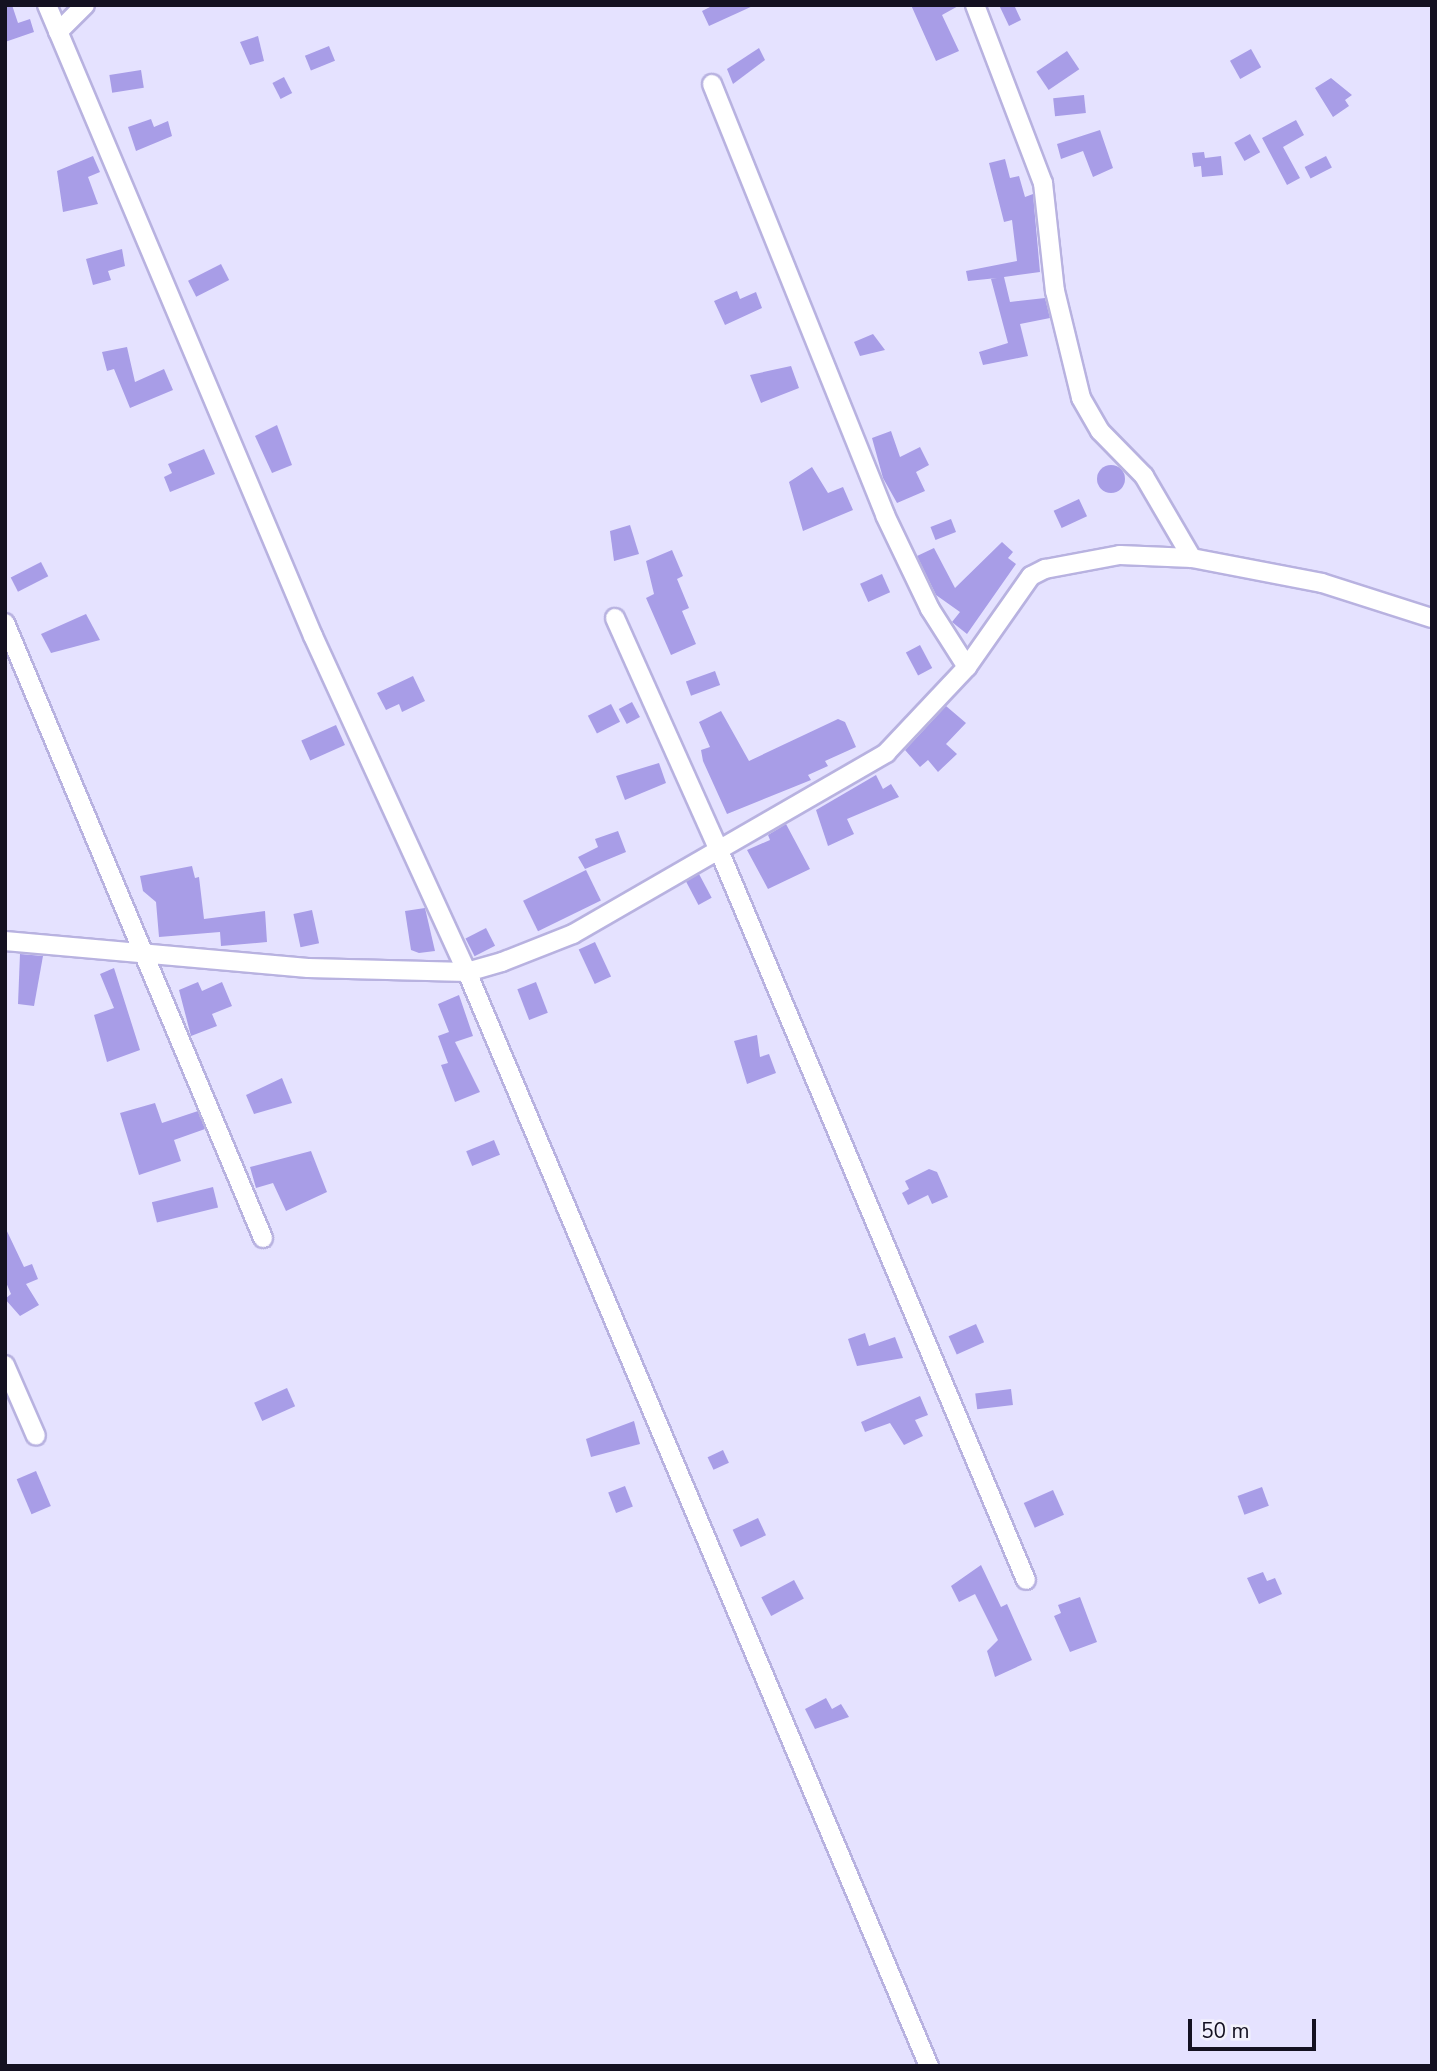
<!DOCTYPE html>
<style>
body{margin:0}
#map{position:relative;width:1437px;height:2071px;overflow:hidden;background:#e5e2ff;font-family:"Nunito Sans",sans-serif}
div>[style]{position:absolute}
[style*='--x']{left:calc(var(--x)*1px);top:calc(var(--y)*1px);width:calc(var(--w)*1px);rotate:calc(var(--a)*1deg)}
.building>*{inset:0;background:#a89de7;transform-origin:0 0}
.round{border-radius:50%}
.roads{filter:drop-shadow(2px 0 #b8b2e0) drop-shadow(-2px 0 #b8b2e0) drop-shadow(0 2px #b8b2e0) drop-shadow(0 -2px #b8b2e0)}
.minor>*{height:18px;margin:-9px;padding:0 9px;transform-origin:9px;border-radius:9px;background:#fff}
span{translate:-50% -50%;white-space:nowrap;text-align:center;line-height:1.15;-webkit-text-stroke:7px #f3f2fc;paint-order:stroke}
.frame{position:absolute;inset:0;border:7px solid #141121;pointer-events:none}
.scale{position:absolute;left:1188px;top:2019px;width:128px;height:32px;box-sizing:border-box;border:4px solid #141121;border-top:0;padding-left:9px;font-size:21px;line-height:24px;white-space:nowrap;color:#141121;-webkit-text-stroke:5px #f3f2fc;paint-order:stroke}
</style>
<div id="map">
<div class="building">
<i style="clip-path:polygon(5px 5px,12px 5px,18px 23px,30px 19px,34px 32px,5px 42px)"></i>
<i style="clip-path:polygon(714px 5px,755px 5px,709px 26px,702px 11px)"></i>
<i style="clip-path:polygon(911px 5px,960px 5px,942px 15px,959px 51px,936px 61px)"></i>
<i style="clip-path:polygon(999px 5px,1014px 5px,1021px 20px,1009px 26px)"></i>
<i style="clip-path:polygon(258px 36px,264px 61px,250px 65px,240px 42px)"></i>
<i style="left:329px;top:46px;width:16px;height:26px;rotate:68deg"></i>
<i style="clip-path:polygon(759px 48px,765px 60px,733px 84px,727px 69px)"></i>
<i style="left:1251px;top:49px;width:21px;height:24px;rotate:61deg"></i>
<i style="left:1067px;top:51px;width:22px;height:37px;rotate:56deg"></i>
<i style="left:141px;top:70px;width:18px;height:32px;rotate:81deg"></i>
<i style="left:284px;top:77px;width:18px;height:13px;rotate:63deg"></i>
<i style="clip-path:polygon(1331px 78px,1352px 95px,1345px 100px,1349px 106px,1333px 117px,1315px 88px)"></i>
<i style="left:1084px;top:95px;width:18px;height:31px;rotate:84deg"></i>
<i style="clip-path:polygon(151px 119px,154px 127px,168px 121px,172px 136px,136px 151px,128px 127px)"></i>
<i style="clip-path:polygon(1296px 120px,1304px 135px,1283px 147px,1300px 178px,1287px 185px,1262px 138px)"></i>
<i style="clip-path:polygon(1100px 130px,1113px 168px,1093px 177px,1083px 151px,1061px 159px,1057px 144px)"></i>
<i style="left:1250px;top:134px;width:21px;height:18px;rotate:61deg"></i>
<i style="clip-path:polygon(1204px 152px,1205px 158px,1221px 156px,1223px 175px,1202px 177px,1201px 166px,1194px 167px,1192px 153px)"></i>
<i style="clip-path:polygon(93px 156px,100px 172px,88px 177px,98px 204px,63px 212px,57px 171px)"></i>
<i style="left:1326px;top:156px;width:13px;height:24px;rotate:63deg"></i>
<i style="clip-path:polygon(1005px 159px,1010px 178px,1019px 176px,1025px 197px,1033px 194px,1040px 272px,1004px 277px,1010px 302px,1045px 298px,1050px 318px,1020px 324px,1028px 356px,983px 365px,979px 352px,1008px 343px,991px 279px,997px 278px,968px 281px,966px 271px,1017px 261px,1012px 220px,1004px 222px,989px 163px)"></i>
<i style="clip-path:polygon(122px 249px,125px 266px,108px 271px,111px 280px,93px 285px,86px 259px)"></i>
<i style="left:221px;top:264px;width:18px;height:37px;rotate:63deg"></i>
<i style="clip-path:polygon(737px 291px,740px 299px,756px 292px,762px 308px,725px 325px,714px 301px)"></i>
<i style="clip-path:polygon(873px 334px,885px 350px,860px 356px,854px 342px)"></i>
<i style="clip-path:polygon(127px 347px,135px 382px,164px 369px,173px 390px,130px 408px,114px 369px,107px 371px,102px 352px)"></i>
<i style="clip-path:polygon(791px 366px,799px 388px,761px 403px,750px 375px)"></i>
<i style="clip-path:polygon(277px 425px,292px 465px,272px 473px,255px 436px)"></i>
<i style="clip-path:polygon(891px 431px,900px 457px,920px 447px,929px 465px,916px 472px,925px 491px,897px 503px,883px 478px,872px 438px)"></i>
<i style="clip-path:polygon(204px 449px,215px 474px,170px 492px,164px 477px,172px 473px,168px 464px)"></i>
<i class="round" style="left:1097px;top:465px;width:28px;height:28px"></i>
<i style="clip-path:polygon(812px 467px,828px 493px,843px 487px,853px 510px,803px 531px,789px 482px)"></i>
<i style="left:1079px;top:499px;width:19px;height:28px;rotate:65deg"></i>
<i style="left:951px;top:519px;width:14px;height:22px;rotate:69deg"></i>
<i style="clip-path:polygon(630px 525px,639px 554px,614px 561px,610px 531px)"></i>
<i style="clip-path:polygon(1002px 542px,1013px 552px,1008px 558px,1016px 564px,967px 634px,952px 622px,960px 612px,936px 595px,917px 556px,934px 548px,955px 588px)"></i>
<i style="clip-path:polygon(672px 550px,683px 576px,677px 579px,689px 608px,682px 611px,696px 644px,671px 655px,646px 598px,654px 594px,646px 561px)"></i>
<i style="left:41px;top:562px;width:16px;height:34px;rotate:63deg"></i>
<i style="left:882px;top:574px;width:20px;height:24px;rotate:66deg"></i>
<i style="clip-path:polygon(86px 614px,100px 640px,51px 653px,41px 634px)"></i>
<i style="left:920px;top:645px;width:26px;height:16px;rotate:62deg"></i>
<i style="left:715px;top:671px;width:15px;height:31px;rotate:70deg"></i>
<i style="clip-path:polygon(413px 676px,425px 701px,402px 712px,399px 704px,386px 710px,377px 693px)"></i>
<i style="left:632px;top:702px;width:17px;height:15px;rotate:62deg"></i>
<i style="left:611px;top:704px;width:20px;height:26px;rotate:63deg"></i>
<i style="clip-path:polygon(946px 706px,966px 723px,946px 744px,957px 754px,938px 772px,928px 760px,920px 767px,905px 750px)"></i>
<i style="clip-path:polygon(721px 711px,749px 761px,838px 719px,845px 722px,856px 747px,825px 761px,828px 766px,808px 775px,811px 780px,727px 814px,703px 761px,701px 750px,710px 747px,699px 722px)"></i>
<i style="left:336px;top:725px;width:22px;height:38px;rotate:66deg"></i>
<i style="clip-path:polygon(659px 763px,666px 783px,625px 800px,616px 776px)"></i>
<i style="clip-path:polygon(876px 775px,883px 789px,891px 784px,899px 797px,847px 819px,854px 834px,828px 846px,816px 810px)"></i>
<i style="clip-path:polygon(786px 824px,810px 869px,768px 889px,747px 850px,770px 840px,768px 835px)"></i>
<i style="clip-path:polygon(618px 831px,626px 852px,585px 869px,578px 857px,598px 847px,595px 839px)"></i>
<i style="clip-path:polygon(192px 866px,195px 878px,199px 877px,204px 919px,265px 911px,267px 942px,221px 946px,220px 932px,159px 937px,156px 902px,143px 891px,140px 876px)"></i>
<i style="left:586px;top:870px;width:34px;height:70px;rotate:64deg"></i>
<i style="left:699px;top:874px;width:27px;height:15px;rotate:62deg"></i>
<i style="clip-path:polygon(425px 908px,435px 951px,419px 953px,411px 950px,405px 911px)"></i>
<i style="left:312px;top:910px;width:34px;height:19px;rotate:78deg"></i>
<i style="left:486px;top:928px;width:20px;height:23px;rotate:63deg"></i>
<i style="left:595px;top:942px;width:38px;height:18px;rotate:65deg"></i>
<i style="clip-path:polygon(20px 954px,43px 956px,34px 1006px,18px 1004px)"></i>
<i style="clip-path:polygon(114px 968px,140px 1050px,107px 1062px,94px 1015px,114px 1008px,100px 974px)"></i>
<i style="clip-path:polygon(198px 982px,202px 991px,222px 982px,232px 1006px,212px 1014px,217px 1026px,191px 1036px,179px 990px)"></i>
<i style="left:536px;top:982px;width:33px;height:20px;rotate:69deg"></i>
<i style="clip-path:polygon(459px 995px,473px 1036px,455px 1042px,480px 1092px,455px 1102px,441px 1065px,448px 1063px,438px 1036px,449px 1032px,438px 1004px)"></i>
<i style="clip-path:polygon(757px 1035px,760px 1057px,769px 1054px,776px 1073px,747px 1084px,734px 1041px)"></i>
<i style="clip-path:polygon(282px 1078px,292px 1103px,254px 1114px,246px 1095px)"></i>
<i style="clip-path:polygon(155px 1103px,162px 1123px,198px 1111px,205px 1129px,174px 1140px,181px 1161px,139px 1175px,120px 1113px)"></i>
<i style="left:494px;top:1140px;width:16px;height:30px;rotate:68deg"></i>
<i style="clip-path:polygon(311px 1151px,327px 1192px,286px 1211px,273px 1183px,256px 1188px,250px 1167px)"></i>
<i style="clip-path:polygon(929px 1169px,937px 1172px,948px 1197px,932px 1204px,928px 1195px,908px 1205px,902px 1193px,909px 1189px,905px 1181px)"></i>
<i style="left:213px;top:1187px;width:21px;height:63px;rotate:76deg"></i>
<i style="clip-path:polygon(5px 1227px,24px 1267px,32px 1264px,38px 1279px,26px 1284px,39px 1305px,20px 1316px,5px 1299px,11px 1294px,5px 1280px)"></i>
<i style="left:976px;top:1324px;width:20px;height:30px;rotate:66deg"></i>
<i style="clip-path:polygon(865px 1333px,869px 1346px,895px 1337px,903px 1358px,857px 1366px,848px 1339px)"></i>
<i style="left:287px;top:1388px;width:20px;height:36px;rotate:66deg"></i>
<i style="left:1011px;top:1389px;width:16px;height:36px;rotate:83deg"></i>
<i style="clip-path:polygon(920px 1396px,928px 1415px,915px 1420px,923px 1436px,904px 1445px,890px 1423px,865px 1432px,861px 1422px)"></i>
<i style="clip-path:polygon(634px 1421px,640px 1444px,591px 1457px,586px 1439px)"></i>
<i style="left:723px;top:1450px;width:14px;height:17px;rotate:65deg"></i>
<i style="left:36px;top:1471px;width:38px;height:21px;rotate:67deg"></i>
<i style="left:625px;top:1486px;width:22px;height:18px;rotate:69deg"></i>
<i style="left:1262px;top:1487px;width:20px;height:26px;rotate:70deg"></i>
<i style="left:1053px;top:1490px;width:27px;height:32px;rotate:66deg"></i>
<i style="left:758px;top:1518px;width:19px;height:28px;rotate:65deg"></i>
<i style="clip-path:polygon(981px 1565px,1001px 1607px,1007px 1604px,1032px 1660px,995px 1677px,987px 1651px,998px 1640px,975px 1594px,959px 1602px,951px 1586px)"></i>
<i style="clip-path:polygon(1263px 1572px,1267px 1581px,1275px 1578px,1282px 1594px,1259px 1604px,1247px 1578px)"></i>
<i style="left:794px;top:1580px;width:21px;height:37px;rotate:62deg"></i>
<i style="clip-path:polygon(1080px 1597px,1097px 1642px,1070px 1652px,1054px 1616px,1061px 1613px,1058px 1605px)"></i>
<i style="clip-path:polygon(826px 1698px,832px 1709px,841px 1704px,849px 1717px,815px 1729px,805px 1709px)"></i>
</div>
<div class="roads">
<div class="minor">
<i style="--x:47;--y:5;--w:685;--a:67.14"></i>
<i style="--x:313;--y:636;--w:370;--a:65.4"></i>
<i style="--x:467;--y:972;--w:1188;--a:67.11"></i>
<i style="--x:975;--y:5;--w:191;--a:69.1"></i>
<i style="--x:1043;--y:183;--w:109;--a:83.7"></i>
<i style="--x:1055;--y:291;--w:110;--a:76.3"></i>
<i style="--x:1081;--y:398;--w:38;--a:60"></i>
<i style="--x:1100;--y:431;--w:63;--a:45.6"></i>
<i style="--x:1144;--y:476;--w:95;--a:59.7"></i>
<i style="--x:58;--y:32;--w:38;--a:-45"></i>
<i style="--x:712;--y:84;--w:464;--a:68.1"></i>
<i style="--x:885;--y:515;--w:104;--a:64.4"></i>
<i style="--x:930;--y:609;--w:69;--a:57.5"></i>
<i style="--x:615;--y:618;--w:252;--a:65.9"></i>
<i style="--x:718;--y:848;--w:794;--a:67.18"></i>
<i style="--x:5;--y:623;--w:667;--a:67.24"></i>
<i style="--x:5;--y:941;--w:304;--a:5.1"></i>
<i style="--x:308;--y:968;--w:159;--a:1.4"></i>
<i style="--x:467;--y:972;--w:36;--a:-16"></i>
<i style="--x:502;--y:962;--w:76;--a:-21.5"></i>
<i style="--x:573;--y:934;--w:362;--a:-30"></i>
<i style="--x:886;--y:753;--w:118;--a:-46.7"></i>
<i style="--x:967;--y:667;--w:111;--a:-54.9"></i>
<i style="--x:1031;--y:576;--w:16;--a:-27"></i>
<i style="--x:1045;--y:569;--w:76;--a:-10.6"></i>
<i style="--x:1120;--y:555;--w:72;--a:2.4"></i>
<i style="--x:1192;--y:558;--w:132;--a:10.9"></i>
<i style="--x:1322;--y:583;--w:115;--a:17.7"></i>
<i style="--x:5;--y:1365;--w:77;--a:66.4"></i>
</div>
</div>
<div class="frame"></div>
<div class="scale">50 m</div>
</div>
